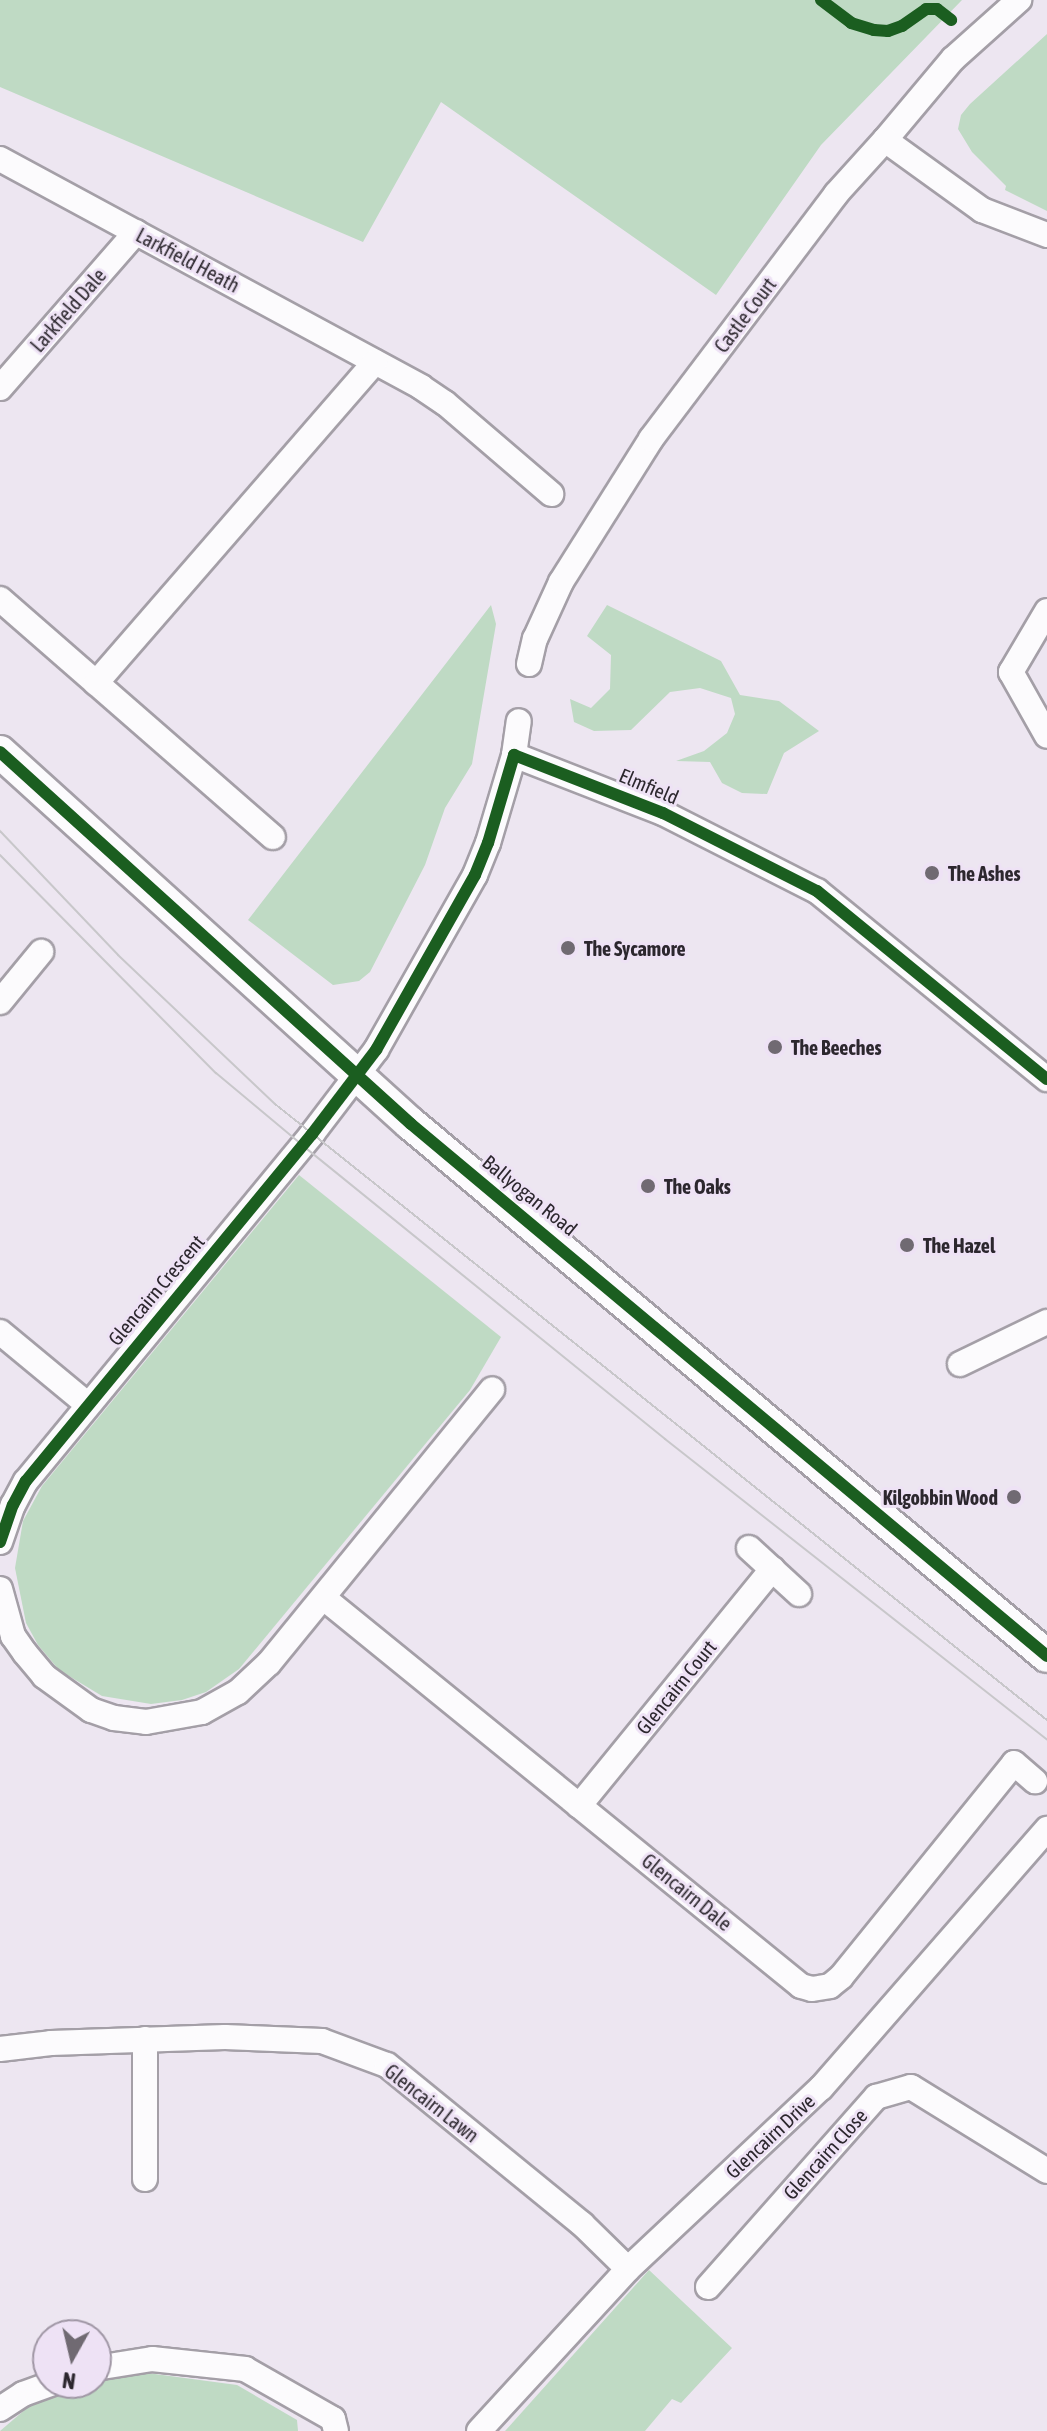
<!DOCTYPE html>
<style>
body{margin:0}
#map{position:relative;width:1047px;height:2431px;overflow:hidden;background:#ede6f1;font-family:"Asap Condensed",sans-serif}
div>[style]{position:absolute}
[style*='--x']{left:calc(var(--x)*1px);top:calc(var(--y)*1px);width:calc(var(--w)*1px);rotate:calc(var(--a)*1deg)}
.green>*{inset:0;background:#bfdac4}
.roads{filter:drop-shadow(2px 0 #a49fa7) drop-shadow(-2px 0 #a49fa7) drop-shadow(0 2px #a49fa7) drop-shadow(0 -2px #a49fa7)}
.street>*{height:24px;margin:-12px;padding:0 12px;transform-origin:12px;border-radius:12px;background:#fcfbfd}
.secondary>*{height:32px;margin:-16px;padding:0 16px;transform-origin:16px;border-radius:16px;background:#fcfbfd}
.tram>*{height:2px;margin:-1px;padding:0 1px;transform-origin:1px;border-radius:1px;background:#c8c7ca}
.cycleway>*{height:12px;margin:-6px;padding:0 6px;transform-origin:6px;border-radius:6px;background:#1b5e20}
.dots>*{width:22px;height:22px;translate:-50% -50%;box-sizing:border-box;border:4px solid #eee2f5;border-radius:50%}
span{translate:-50% -50%;white-space:nowrap;text-align:center;line-height:1.15;-webkit-text-stroke:6px #eee2f5;paint-order:stroke}
.street-label{font-size:20px;color:#2c272e}
.poi-label{font-size:20px;color:#2c272e;font-weight:700}
.left{translate:0 -50%;text-align:left}
.right{translate:-100% -50%;text-align:right}
.north{position:absolute;left:32px;top:2319px;width:80px;height:80px;box-sizing:border-box;background:#eee2f5;border:2px solid #a097a5;border-radius:50%;rotate:188deg;font-size:22px;font-weight:700;line-height:32px;text-align:center;color:#2c272e}
.north::after{content:'';display:block;margin:auto;width:28px;height:36px;background:#706a72;clip-path:polygon(50% 0,100% 100%,50% 72%,0 100%)}
</style>
<div id="map">
<div class="green">
<i style="clip-path:polygon(0 0,962px 0,821px 145px,716px 295px,441px 102px,363px 242px,0 87px)"></i>
<i style="clip-path:polygon(1047px 34px,1047px 211px,1005px 190px,1006px 186px,972px 152px,958px 129px,961px 115px,970px 104px)"></i>
<i style="clip-path:polygon(491px 605px,496px 624px,472px 764px,445px 808px,425px 865px,370px 972px,359px 981px,333px 985px,248px 920px)"></i>
<i style="clip-path:polygon(607px 605px,721px 661px,740px 695px,779px 701px,819px 731px,784px 753px,767px 794px,742px 793px,722px 783px,710px 762px,676px 761px,704px 751px,727px 733px,735px 714px,731px 698px,700px 688px,670px 692px,631px 730px,594px 731px,574px 722px,570px 699px,591px 708px,610px 689px,611px 655px,587px 636px)"></i>
<i style="clip-path:polygon(299px 1175px,501px 1337px,470px 1390px,239px 1669px,206px 1692px,182px 1700px,151px 1704px,102px 1696px,59px 1670px,38px 1645px,26px 1623px,15px 1568px,23px 1521px,42px 1486px)"></i>
<i style="clip-path:polygon(649px 2270px,732px 2348px,681px 2403px,672px 2399px,645px 2431px,505px 2431px)"></i>
<i style="clip-path:polygon(125px 2370px,237px 2385px,297px 2420px,298px 2431px,0 2431px,34px 2402px)"></i>
</div>
<div class="roads">
<div class="street">
<i style="--x:885;--y:140;--w:106;--a:-50"></i>
<i style="--x:953;--y:59;--w:89;--a:-41.8"></i>
<i style="--x:0;--y:159;--w:479;--a:28.4"></i>
<i style="--x:421;--y:387;--w:29;--a:34"></i>
<i style="--x:445;--y:403;--w:140;--a:40.6"></i>
<i style="--x:0;--y:388;--w:207;--a:-48.9"></i>
<i style="--x:0;--y:599;--w:362;--a:41.1"></i>
<i style="--x:1047;--y:611;--w:71;--a:120.5"></i>
<i style="--x:1011;--y:672;--w:73;--a:60.6"></i>
<i style="--x:529;--y:664;--w:26;--a:-77"></i>
<i style="--x:535;--y:639;--w:63;--a:-65.5"></i>
<i style="--x:561;--y:582;--w:169;--a:-57.8"></i>
<i style="--x:651;--y:439;--w:307;--a:-52.9"></i>
<i style="--x:836;--y:194;--w:73;--a:-47.8"></i>
<i style="--x:885;--y:140;--w:120;--a:35.8"></i>
<i style="--x:982;--y:210;--w:70;--a:21"></i>
<i style="--x:96;--y:683;--w:425;--a:-49"></i>
<i style="--x:514;--y:755;--w:34;--a:-82"></i>
<i style="--x:0;--y:1002;--w:65;--a:-50.6"></i>
<i style="--x:0;--y:1332;--w:113;--a:39.6"></i>
<i style="--x:960;--y:1364;--w:97;--a:-25.8"></i>
<i style="--x:0;--y:1542;--w:39;--a:-71"></i>
<i style="--x:13;--y:1505;--w:27;--a:-62"></i>
<i style="--x:26;--y:1481;--w:450;--a:-50.5"></i>
<i style="--x:312;--y:1134;--w:106;--a:-52.7"></i>
<i style="--x:376;--y:1050;--w:201;--a:-60.5"></i>
<i style="--x:475;--y:875;--w:35;--a:-68"></i>
<i style="--x:488;--y:843;--w:92;--a:-73.5"></i>
<i style="--x:514;--y:755;--w:160;--a:21.3"></i>
<i style="--x:663;--y:813;--w:173;--a:26.9"></i>
<i style="--x:817;--y:891;--w:297;--a:39.3"></i>
<i style="--x:749;--y:1548;--w:68;--a:42.6"></i>
<i style="--x:0;--y:1589;--w:49;--a:74.5"></i>
<i style="--x:13;--y:1636;--w:21;--a:55"></i>
<i style="--x:25;--y:1653;--w:30;--a:50"></i>
<i style="--x:44;--y:1676;--w:58;--a:35.9"></i>
<i style="--x:91;--y:1710;--w:24;--a:19"></i>
<i style="--x:114;--y:1718;--w:32;--a:7"></i>
<i style="--x:146;--y:1722;--w:57;--a:-10.1"></i>
<i style="--x:202;--y:1712;--w:41;--a:-29.1"></i>
<i style="--x:238;--y:1692;--w:42;--a:-43.1"></i>
<i style="--x:269;--y:1663;--w:353;--a:-50.8"></i>
<i style="--x:325;--y:1599;--w:613;--a:39.11"></i>
<i style="--x:801;--y:1986;--w:11;--a:15"></i>
<i style="--x:812;--y:1989;--w:18;--a:-9"></i>
<i style="--x:830;--y:1986;--w:14;--a:-39"></i>
<i style="--x:841;--y:1977;--w:275;--a:-51"></i>
<i style="--x:1014;--y:1763;--w:28;--a:41"></i>
<i style="--x:579;--y:1806;--w:306;--a:-50.8"></i>
<i style="--x:145;--y:2039;--w:140;--a:90"></i>
<i style="--x:0;--y:2049;--w:51;--a:-6.7"></i>
<i style="--x:51;--y:2043;--w:174;--a:-2"></i>
<i style="--x:225;--y:2037;--w:97;--a:2.4"></i>
<i style="--x:322;--y:2041;--w:69;--a:20.3"></i>
<i style="--x:387;--y:2065;--w:252;--a:39.2"></i>
<i style="--x:582;--y:2224;--w:64;--a:44.4"></i>
<i style="--x:708;--y:2287;--w:254;--a:-48.5"></i>
<i style="--x:876;--y:2097;--w:36;--a:-16"></i>
<i style="--x:911;--y:2087;--w:160;--a:31.7"></i>
<i style="--x:96;--y:2368;--w:57;--a:-9.1"></i>
<i style="--x:152;--y:2359;--w:94;--a:6.1"></i>
<i style="--x:245;--y:2369;--w:101;--a:29.6"></i>
<i style="--x:333;--y:2419;--w:12;--a:76"></i>
<i style="--x:0;--y:2409;--w:27;--a:-33"></i>
<i style="--x:23;--y:2394;--w:33;--a:-20"></i>
<i style="--x:479;--y:2431;--w:220;--a:-47.4"></i>
<i style="--x:628;--y:2269;--w:265;--a:-43.2"></i>
<i style="--x:821;--y:2088;--w:344;--a:-48.9"></i>
</div>
<div class="secondary">
<i style="--x:0;--y:752;--w:554;--a:42.15"></i>
<i style="--x:411;--y:1124;--w:829;--a:39.91"></i>
</div>
</div>
<div class="tram">
<i style="--x:0;--y:831;--w:171;--a:46.4"></i>
<i style="--x:118;--y:955;--w:216;--a:43.5"></i>
<i style="--x:275;--y:1104;--w:988;--a:38.59"></i>
<i style="--x:0;--y:855;--w:307;--a:45.3"></i>
<i style="--x:216;--y:1073;--w:112;--a:39.9"></i>
<i style="--x:302;--y:1145;--w:467;--a:39"></i>
<i style="--x:665;--y:1439;--w:486;--a:38.2"></i>
</div>
<div class="cycleway">
<i style="--x:821;--y:0;--w:38;--a:37"></i>
<i style="--x:851;--y:23;--w:24;--a:17"></i>
<i style="--x:874;--y:30;--w:14;--a:4"></i>
<i style="--x:888;--y:31;--w:15;--a:-20"></i>
<i style="--x:902;--y:26;--w:29;--a:-35"></i>
<i style="--x:926;--y:9;--w:11;--a:0"></i>
<i style="--x:937;--y:9;--w:18;--a:38"></i>
<i style="--x:0;--y:752;--w:554;--a:42.15"></i>
<i style="--x:411;--y:1124;--w:829;--a:39.91"></i>
<i style="--x:0;--y:1542;--w:39;--a:-71"></i>
<i style="--x:13;--y:1505;--w:27;--a:-62"></i>
<i style="--x:26;--y:1481;--w:450;--a:-50.5"></i>
<i style="--x:312;--y:1134;--w:106;--a:-52.7"></i>
<i style="--x:376;--y:1050;--w:201;--a:-60.5"></i>
<i style="--x:475;--y:875;--w:35;--a:-68"></i>
<i style="--x:488;--y:843;--w:92;--a:-73.5"></i>
<i style="--x:514;--y:755;--w:160;--a:21.3"></i>
<i style="--x:663;--y:813;--w:173;--a:26.9"></i>
<i style="--x:817;--y:891;--w:297;--a:39.3"></i>
</div>
<div class="dots">
<i style="left:932px;top:873px;background:#706a72"></i>
<i style="left:568px;top:948px;background:#706a72"></i>
<i style="left:775px;top:1047px;background:#706a72"></i>
<i style="left:648px;top:1186px;background:#706a72"></i>
<i style="left:907px;top:1245px;background:#706a72"></i>
<i style="left:1014px;top:1497px;background:#706a72"></i>
</div>
<div class="street-label">
<span style="left:188px;top:260px;rotate:28deg">Larkfield Heath</span>
<span style="left:68px;top:310px;rotate:-49deg">Larkfield Dale</span>
<span style="left:745px;top:315px;rotate:-53deg">Castle Court</span>
<span style="left:649px;top:786px;rotate:23deg">Elmfield</span>
<span style="left:530px;top:1195px;rotate:39deg">Ballyogan Road</span>
<span style="left:156px;top:1290px;rotate:-50deg">Glencairn Crescent</span>
<span style="left:676px;top:1687px;rotate:-51deg">Glencairn Court</span>
<span style="left:687px;top:1892px;rotate:39deg">Glencairn Dale</span>
<span style="left:432px;top:2103px;rotate:38deg">Glencairn Lawn</span>
<span style="left:770px;top:2136px;rotate:-43deg">Glencairn Drive</span>
<span style="left:825px;top:2154px;rotate:-48deg">Glencairn Close</span>
</div>
<div class="poi-label">
<span class="left" style="left:948px;top:873px">The Ashes</span>
<span class="left" style="left:584px;top:948px">The Sycamore</span>
<span class="left" style="left:791px;top:1047px">The Beeches</span>
<span class="left" style="left:664px;top:1186px">The Oaks</span>
<span class="left" style="left:923px;top:1245px">The Hazel</span>
<span class="right" style="left:998px;top:1497px">Kilgobbin Wood</span>
</div>
<div class="north">N</div>
</div>
